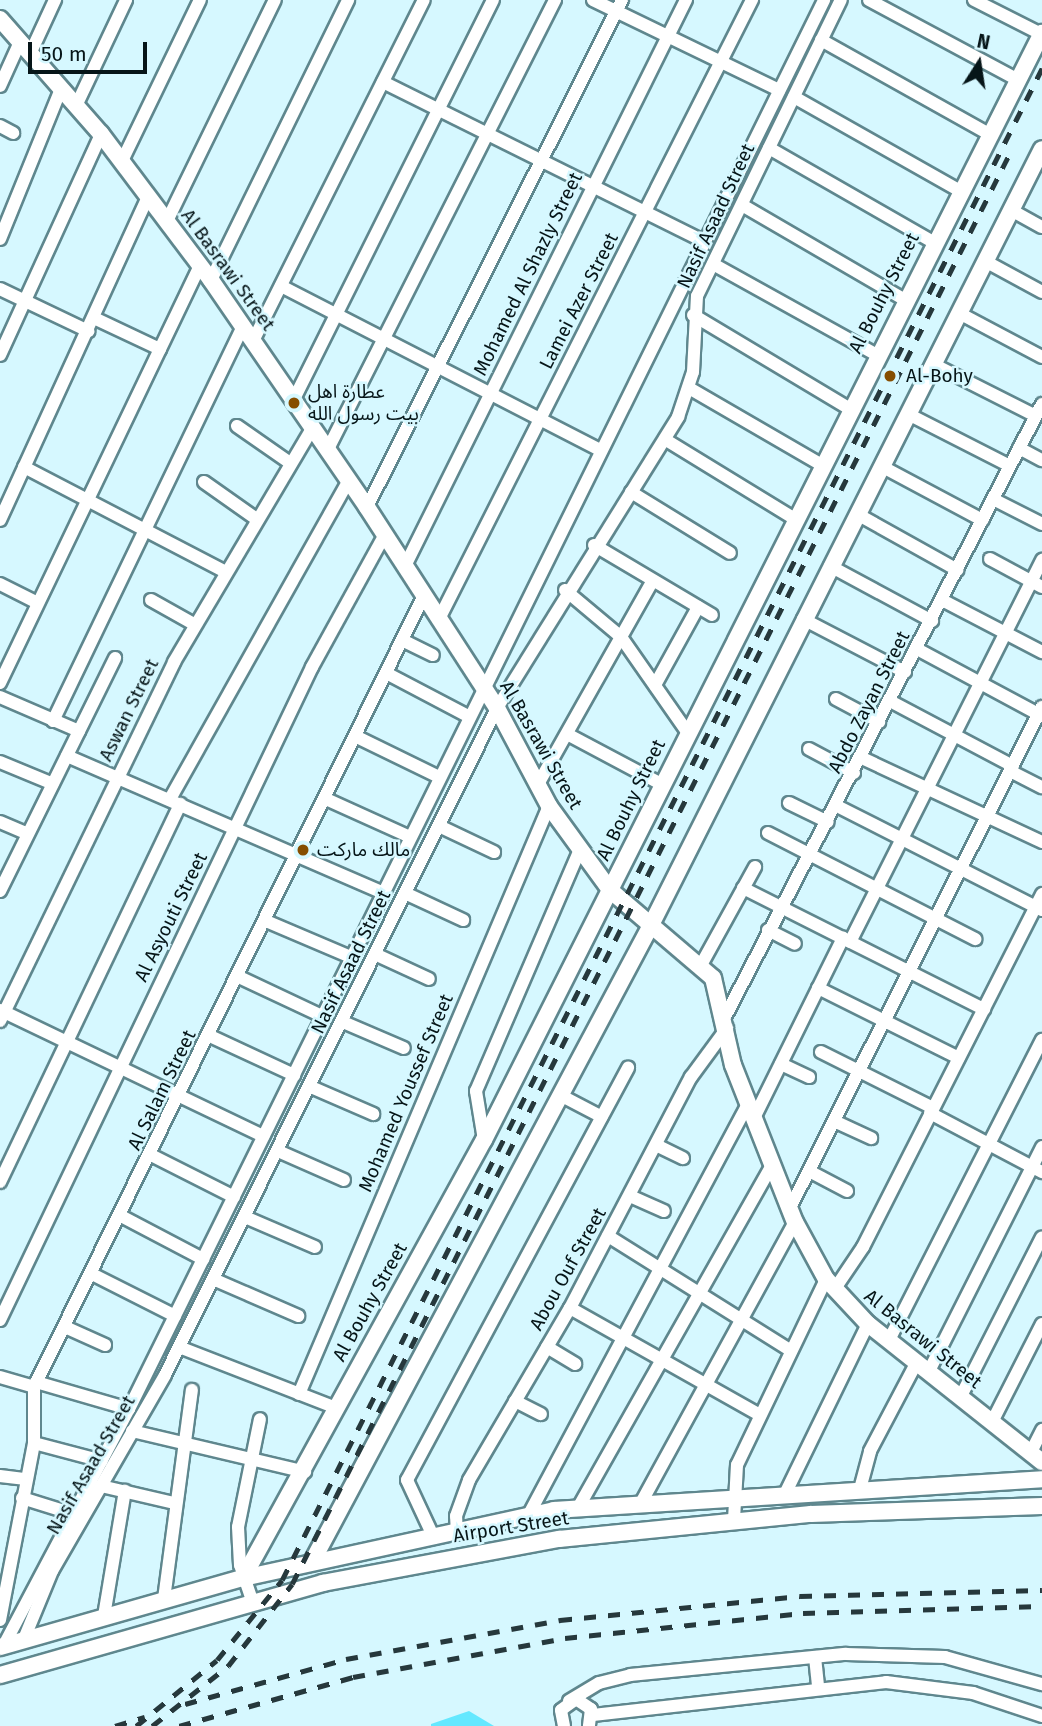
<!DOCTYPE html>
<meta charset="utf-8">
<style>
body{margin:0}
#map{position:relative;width:1042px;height:1726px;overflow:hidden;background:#d6f8ff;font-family:"Fira Sans","Noto Sans Arabic",sans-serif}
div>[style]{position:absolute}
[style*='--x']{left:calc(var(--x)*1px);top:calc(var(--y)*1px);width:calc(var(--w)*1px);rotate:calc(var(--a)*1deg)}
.building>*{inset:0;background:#64e8ff}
.roads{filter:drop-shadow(2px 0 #5f878e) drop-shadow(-2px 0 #5f878e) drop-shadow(0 2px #5f878e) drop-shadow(0 -2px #5f878e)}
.minor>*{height:12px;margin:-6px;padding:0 6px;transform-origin:6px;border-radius:6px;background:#fff}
.tertiary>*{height:16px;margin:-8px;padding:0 8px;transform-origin:8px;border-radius:8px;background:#fff}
.rail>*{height:4.5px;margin-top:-2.25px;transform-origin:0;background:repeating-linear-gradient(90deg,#26383c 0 12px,transparent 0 24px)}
.dots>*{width:19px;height:19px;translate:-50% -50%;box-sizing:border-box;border:4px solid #d6f8ff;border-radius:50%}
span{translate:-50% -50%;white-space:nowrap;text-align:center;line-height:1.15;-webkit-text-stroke:5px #d6f8ff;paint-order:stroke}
.street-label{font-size:19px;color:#061518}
.poi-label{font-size:19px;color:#061518}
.left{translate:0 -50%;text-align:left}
.north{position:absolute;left:944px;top:28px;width:70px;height:70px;-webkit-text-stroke:5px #d6f8ff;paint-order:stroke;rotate:12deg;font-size:19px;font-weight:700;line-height:28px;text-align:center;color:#061518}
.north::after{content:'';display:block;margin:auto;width:24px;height:32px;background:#061518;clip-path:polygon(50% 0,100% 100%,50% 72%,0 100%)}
.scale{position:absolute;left:28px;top:42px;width:119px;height:32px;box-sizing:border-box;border:4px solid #061518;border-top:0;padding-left:9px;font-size:21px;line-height:24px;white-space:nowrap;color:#061518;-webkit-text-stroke:5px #d6f8ff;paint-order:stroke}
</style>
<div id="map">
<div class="building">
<i style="clip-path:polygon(469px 1711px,494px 1726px,431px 1726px,431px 1724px)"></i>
</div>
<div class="roads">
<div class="minor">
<i style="--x:593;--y:0;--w:207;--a:25.8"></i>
<i style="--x:869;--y:0;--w:169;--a:28.2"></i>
<i style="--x:974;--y:0;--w:75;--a:26.9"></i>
<i style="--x:821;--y:40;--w:193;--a:29.2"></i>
<i style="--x:30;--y:54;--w:60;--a:-65.2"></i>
<i style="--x:383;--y:82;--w:358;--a:26.4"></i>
<i style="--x:0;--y:86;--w:48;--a:-65.6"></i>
<i style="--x:794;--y:97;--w:191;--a:29.5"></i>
<i style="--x:76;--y:106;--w:117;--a:-64.7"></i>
<i style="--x:0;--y:126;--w:15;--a:28"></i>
<i style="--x:769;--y:148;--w:189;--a:29.8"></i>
<i style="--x:122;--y:161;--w:179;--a:-64.2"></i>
<i style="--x:742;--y:205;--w:189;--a:30.2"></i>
<i style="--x:1011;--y:210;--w:35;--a:29"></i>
<i style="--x:167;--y:221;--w:246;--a:-64"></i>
<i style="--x:0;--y:239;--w:162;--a:-67.9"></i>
<i style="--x:985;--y:261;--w:65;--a:28.5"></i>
<i style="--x:713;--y:264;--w:188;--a:29"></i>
<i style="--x:211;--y:280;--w:312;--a:-63.9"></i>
<i style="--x:281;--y:286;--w:359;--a:27.2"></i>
<i style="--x:0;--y:289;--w:98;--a:25.5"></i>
<i style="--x:959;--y:313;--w:94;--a:27.9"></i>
<i style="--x:693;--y:315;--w:183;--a:30.9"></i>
<i style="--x:94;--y:318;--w:73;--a:25.2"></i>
<i style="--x:253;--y:341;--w:381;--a:-63.4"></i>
<i style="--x:0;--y:355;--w:243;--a:-65.4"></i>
<i style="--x:933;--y:364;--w:115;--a:26.8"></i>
<i style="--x:689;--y:388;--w:154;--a:30.1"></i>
<i style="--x:294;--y:399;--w:446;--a:-63.5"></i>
<i style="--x:908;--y:414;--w:114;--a:27"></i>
<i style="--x:237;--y:426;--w:65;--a:34.9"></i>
<i style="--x:666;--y:440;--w:151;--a:31.5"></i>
<i style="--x:1019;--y:448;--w:26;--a:28"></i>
<i style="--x:328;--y:449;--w:503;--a:-63.18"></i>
<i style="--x:881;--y:466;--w:115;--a:28.1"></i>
<i style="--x:24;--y:467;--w:225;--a:27.5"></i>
<i style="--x:204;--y:482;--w:62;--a:35.2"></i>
<i style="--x:631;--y:492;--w:116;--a:31.6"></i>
<i style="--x:993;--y:499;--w:55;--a:27"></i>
<i style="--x:367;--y:507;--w:568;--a:-63.3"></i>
<i style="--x:857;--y:514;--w:115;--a:29.2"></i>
<i style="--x:0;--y:520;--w:355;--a:-65.4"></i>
<i style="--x:594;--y:545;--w:137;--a:30.7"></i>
<i style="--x:990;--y:559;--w:59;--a:28.3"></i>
<i style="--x:405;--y:566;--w:632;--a:-63.6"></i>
<i style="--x:830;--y:566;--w:116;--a:28.3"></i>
<i style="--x:0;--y:584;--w:42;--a:26.6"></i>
<i style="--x:565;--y:590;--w:73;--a:40"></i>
<i style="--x:621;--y:637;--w:117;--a:55.1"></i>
<i style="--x:151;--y:600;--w:49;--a:29.2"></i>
<i style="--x:942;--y:600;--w:113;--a:27.5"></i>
<i style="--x:439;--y:619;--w:694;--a:-63.18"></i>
<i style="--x:803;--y:619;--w:115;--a:27.5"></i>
<i style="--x:404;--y:641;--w:32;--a:26"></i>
<i style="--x:917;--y:649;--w:142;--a:28.2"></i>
<i style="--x:388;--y:674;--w:90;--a:27.7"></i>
<i style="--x:0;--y:683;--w:463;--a:-64.4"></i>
<i style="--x:655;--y:685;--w:89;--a:-61.1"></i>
<i style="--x:0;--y:697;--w:86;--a:23.3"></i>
<i style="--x:836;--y:699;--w:49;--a:28.1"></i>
<i style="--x:890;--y:701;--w:139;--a:27.9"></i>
<i style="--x:53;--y:721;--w:438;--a:-64.3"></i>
<i style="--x:567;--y:734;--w:109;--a:28"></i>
<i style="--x:357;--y:737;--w:91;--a:26"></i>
<i style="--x:809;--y:749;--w:51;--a:28.1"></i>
<i style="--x:67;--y:756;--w:344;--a:23.4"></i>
<i style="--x:862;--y:758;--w:199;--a:25"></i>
<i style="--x:0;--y:762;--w:57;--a:22.5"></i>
<i style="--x:1010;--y:771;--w:36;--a:27"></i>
<i style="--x:537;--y:786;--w:236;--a:-60.6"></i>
<i style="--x:170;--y:799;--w:366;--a:-60.7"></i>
<i style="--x:326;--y:799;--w:92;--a:24.3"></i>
<i style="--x:789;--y:803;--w:43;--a:26"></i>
<i style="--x:837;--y:806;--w:230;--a:26.9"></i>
<i style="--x:0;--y:822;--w:30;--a:23"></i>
<i style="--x:439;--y:826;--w:61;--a:25.3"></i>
<i style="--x:768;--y:833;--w:233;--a:27.1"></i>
<i style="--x:743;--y:888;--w:270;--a:26.7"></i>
<i style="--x:0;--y:891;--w:260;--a:-63.7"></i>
<i style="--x:407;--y:894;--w:62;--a:24.9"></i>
<i style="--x:266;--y:921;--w:92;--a:23"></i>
<i style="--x:768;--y:930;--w:30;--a:27"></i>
<i style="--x:850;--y:942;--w:428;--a:-63.3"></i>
<i style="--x:377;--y:955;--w:57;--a:24.8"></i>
<i style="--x:701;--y:965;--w:112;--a:-61.1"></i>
<i style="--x:239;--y:977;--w:92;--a:25.2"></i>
<i style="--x:818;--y:988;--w:157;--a:26.4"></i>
<i style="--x:0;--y:1010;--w:292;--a:25.6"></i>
<i style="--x:726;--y:1015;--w:688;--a:-62.65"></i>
<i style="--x:0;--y:1021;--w:399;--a:-64.1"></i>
<i style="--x:174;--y:662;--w:273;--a:-59.4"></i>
<i style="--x:343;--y:1022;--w:66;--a:23.1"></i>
<i style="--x:210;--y:1036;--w:93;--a:24.9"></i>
<i style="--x:821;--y:1052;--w:125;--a:26.6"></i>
<i style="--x:781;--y:1064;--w:31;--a:25"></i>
<i style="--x:311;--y:1087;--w:68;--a:23.5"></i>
<i style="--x:560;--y:1095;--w:47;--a:27.6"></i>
<i style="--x:930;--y:1113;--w:127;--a:27.8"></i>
<i style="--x:755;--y:1116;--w:199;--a:-63.7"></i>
<i style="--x:834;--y:1121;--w:41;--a:24.7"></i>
<i style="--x:484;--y:1140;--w:50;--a:-99.3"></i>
<i style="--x:476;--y:1091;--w:263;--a:-66.7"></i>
<i style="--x:656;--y:1145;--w:30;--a:26"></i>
<i style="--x:278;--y:1151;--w:72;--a:23.7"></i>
<i style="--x:151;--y:1155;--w:93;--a:26.8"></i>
<i style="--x:809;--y:1171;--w:43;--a:27.8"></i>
<i style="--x:0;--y:1182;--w:419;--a:-64.5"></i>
<i style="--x:630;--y:1196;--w:37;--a:24"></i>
<i style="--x:790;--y:1208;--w:561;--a:-63.3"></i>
<i style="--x:121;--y:1216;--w:93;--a:27.7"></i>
<i style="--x:245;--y:1217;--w:76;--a:23.2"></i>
<i style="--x:608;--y:1236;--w:216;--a:32.1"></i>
<i style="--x:92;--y:1274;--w:93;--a:26.8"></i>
<i style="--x:213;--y:1279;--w:93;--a:23.5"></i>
<i style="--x:834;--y:1290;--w:52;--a:-56"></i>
<i style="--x:863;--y:1247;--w:396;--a:-63.1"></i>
<i style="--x:570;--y:1308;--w:218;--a:29.4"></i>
<i style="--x:0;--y:1320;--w:724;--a:-64.46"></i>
<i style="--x:312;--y:667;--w:152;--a:-61.2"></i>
<i style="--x:65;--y:1327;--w:44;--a:24.2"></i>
<i style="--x:889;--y:1340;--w:337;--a:-63"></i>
<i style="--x:179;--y:1347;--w:168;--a:21.2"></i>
<i style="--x:547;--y:1347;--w:33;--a:31"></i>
<i style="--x:929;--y:1371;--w:251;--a:-63.2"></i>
<i style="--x:0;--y:1377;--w:35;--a:16"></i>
<i style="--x:36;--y:1382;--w:97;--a:16.2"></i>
<i style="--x:299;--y:1394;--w:639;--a:-66.97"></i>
<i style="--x:961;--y:1396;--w:178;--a:-63"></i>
<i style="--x:515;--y:1401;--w:29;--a:27"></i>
<i style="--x:992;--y:1422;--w:110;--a:-63"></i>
<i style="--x:132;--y:1431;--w:178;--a:13.3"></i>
<i style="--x:34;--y:1443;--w:70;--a:14.8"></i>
<i style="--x:1031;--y:1452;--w:25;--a:-63"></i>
<i style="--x:0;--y:1476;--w:26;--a:7"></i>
<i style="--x:101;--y:1486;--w:75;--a:13.1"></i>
<i style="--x:860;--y:1489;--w:39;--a:-75"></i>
<i style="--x:870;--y:1451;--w:101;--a:-62.2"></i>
<i style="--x:785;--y:1494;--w:189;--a:-64"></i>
<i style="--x:22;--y:1498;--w:53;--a:17.4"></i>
<i style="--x:641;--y:1503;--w:320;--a:-61.3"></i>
<i style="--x:578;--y:1508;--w:395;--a:-60.5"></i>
<i style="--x:528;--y:1516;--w:469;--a:-61.9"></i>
<i style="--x:734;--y:1520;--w:55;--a:-86.9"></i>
<i style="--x:737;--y:1465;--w:206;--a:-64.4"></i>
<i style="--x:457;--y:1534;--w:18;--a:-93"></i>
<i style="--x:456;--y:1516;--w:38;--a:-70"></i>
<i style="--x:469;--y:1480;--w:199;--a:-59.6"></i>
<i style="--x:570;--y:1308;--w:261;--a:-62.4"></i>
<i style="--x:691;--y:1077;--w:61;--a:-53.7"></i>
<i style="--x:434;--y:1538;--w:64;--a:-115"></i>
<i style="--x:407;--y:1480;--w:468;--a:-61.8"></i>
<i style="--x:164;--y:1599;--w:211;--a:-82.4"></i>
<i style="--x:253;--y:1603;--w:40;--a:-108.9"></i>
<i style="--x:240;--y:1565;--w:38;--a:-93"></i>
<i style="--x:238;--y:1527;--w:110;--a:-78.5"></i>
<i style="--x:104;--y:1616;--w:127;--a:-80.5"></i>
<i style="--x:0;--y:1620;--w:180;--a:-79.1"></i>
<i style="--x:34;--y:1443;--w:56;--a:-90"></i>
<i style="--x:34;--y:1387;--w:883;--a:-63.78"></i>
<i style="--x:24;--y:1639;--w:74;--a:-67.6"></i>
<i style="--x:52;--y:1571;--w:226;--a:-60"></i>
<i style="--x:165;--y:1375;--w:745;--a:-63.54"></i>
<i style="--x:497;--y:708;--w:343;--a:-58.1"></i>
<i style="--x:678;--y:417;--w:47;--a:-71.6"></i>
<i style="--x:693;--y:372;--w:76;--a:-87"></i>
<i style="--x:697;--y:296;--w:329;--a:-64.1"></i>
<i style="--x:4;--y:1645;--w:267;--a:-62.1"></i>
<i style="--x:129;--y:1409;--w:1571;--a:-63.74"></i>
<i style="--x:815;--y:1657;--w:28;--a:84"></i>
<i style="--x:569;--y:1701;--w:35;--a:-31"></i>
<i style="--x:599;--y:1683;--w:32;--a:-14"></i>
<i style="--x:630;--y:1675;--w:217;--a:-5.6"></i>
<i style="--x:846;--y:1654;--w:99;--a:1.7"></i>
<i style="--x:945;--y:1657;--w:101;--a:15.6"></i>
<i style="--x:593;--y:1715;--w:295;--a:-6.4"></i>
<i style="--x:886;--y:1682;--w:88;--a:7.2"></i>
<i style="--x:973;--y:1693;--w:73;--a:18.4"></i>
<i style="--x:564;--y:1726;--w:16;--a:-101"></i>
<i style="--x:561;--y:1710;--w:19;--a:-36"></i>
<i style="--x:576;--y:1699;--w:18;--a:34"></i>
<i style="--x:591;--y:1709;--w:17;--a:97"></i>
</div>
<div class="tertiary">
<i style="--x:0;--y:19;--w:153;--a:48.7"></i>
<i style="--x:101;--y:134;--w:183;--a:53"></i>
<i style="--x:211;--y:280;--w:275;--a:55.5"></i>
<i style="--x:367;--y:507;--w:239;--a:57.1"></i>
<i style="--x:497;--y:708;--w:111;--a:62"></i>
<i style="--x:549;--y:806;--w:104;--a:54"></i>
<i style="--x:610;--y:890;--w:135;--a:40.5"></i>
<i style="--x:713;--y:978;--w:89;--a:77.1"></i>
<i style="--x:733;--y:1065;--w:169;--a:68.5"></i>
<i style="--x:795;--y:1222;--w:65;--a:61.5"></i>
<i style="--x:826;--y:1279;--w:62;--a:47"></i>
<i style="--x:868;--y:1324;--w:222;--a:38.4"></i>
<i style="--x:312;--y:1562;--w:717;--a:-61.97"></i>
<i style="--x:649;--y:929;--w:873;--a:-63.26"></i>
<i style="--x:243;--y:1578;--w:500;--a:-61.2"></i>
<i style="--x:484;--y:1140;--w:1240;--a:-63.25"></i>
<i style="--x:0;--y:1647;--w:253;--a:-15.9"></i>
<i style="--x:243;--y:1578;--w:318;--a:-12.3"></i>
<i style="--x:554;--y:1510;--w:489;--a:-3.6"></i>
<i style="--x:0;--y:1675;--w:336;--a:-15.9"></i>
<i style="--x:323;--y:1583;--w:240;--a:-10.6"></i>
<i style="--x:559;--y:1539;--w:253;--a:-5.7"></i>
<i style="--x:811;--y:1514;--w:231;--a:-2"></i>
</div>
</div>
<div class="rail">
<i style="--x:185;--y:1704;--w:167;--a:-15.6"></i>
<i style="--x:346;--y:1659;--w:218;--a:-10.3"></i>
<i style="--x:560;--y:1620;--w:241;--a:-5.7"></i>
<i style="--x:800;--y:1596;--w:242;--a:-1.4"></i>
<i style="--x:115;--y:1726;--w:31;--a:-17"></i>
<i style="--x:136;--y:1726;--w:104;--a:-39.2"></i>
<i style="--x:217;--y:1660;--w:103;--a:-50.9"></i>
<i style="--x:282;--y:1580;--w:1692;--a:-63.31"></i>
<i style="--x:152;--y:1726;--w:97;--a:-38.3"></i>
<i style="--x:228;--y:1666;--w:104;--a:-52"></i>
<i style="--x:292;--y:1584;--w:1605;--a:-63.36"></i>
<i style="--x:179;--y:1726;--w:181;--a:-15.7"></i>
<i style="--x:353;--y:1677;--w:216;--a:-10.4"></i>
<i style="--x:565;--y:1638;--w:239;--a:-6"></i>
<i style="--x:803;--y:1613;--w:239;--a:-1.7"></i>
</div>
<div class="dots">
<i style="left:890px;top:376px;background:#864e00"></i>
<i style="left:294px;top:403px;background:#864e00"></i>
<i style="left:303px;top:850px;background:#864e00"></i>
</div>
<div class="street-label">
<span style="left:716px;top:216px;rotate:-65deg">Nasif Asaad Street</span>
<span style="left:228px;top:270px;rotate:54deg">Al Basrawi Street</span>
<span style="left:528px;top:274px;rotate:-64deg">Mohamed Al Shazly Street</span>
<span style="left:884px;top:293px;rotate:-63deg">Al Bouhy Street</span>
<span style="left:579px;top:301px;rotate:-63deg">Lamei Azer Street</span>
<span style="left:869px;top:702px;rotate:-63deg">Abdo Zayan Street</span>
<span style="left:129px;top:710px;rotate:-64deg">Aswan Street</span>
<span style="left:541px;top:745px;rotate:60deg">Al Basrawi Street</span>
<span style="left:631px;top:800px;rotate:-64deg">Al Bouhy Street</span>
<span style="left:171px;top:917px;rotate:-64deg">Al Asyouti Street</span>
<span style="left:351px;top:962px;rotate:-64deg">Nasif Asaad Street</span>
<span style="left:162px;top:1090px;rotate:-64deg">Al Salam Street</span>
<span style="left:406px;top:1093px;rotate:-67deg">Mohamed Youssef Street</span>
<span style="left:568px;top:1269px;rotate:-61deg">Abou Ouf Street</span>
<span style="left:370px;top:1302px;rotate:-61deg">Al Bouhy Street</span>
<span style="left:923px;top:1339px;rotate:39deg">Al Basrawi Street</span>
<span style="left:91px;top:1465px;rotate:-60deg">Nasif Asaad Street</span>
<span style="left:511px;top:1527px;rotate:-9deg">Airport Street</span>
</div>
<div class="poi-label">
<span class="left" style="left:906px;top:376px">Al-Bohy</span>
<span class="left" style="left:308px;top:403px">عطارة اهل<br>بيت رسول الله</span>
<span class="left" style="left:317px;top:850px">مالك ماركت</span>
</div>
<div class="north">N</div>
<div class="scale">50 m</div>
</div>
